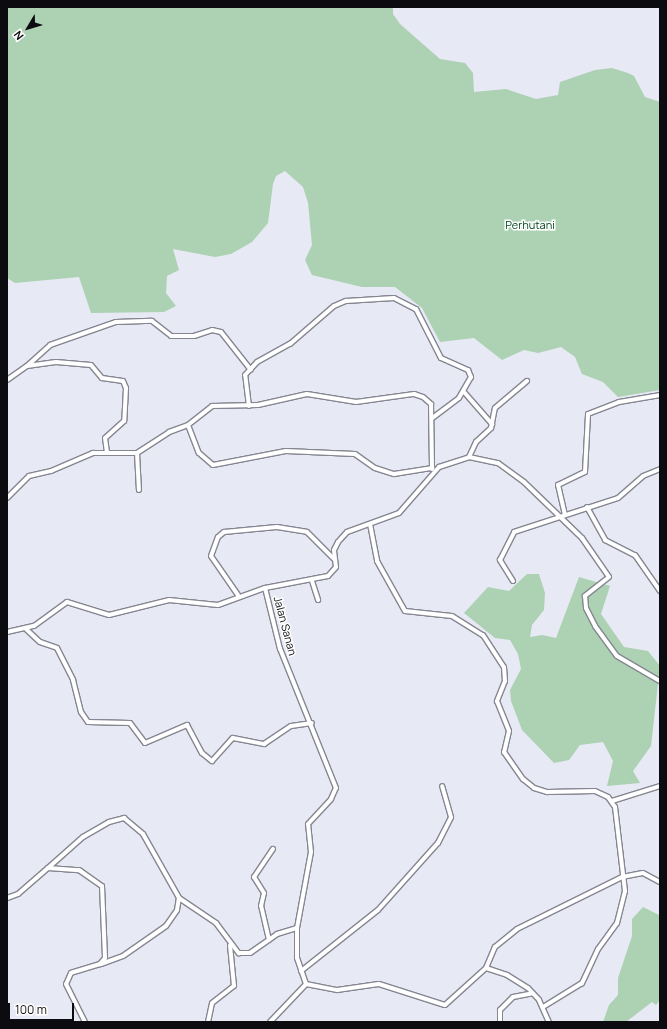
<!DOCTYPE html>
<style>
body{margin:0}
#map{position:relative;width:667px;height:1029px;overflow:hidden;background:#e7e9f4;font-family:Manrope,sans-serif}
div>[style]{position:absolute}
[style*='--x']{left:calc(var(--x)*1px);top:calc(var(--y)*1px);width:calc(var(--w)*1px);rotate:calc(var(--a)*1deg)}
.green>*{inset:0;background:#add1b3}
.roads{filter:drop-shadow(1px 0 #858691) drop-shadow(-1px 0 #858691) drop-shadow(0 1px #858691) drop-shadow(0 -1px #858691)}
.street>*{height:4px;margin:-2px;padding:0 2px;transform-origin:2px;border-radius:2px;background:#fff}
span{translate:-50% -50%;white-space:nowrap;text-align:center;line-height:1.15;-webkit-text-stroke:3px #fff;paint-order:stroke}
.park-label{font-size:11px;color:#02471d}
.street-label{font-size:11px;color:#0c0c10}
.frame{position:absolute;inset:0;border:8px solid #0c0c10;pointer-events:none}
.north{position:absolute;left:8px;top:8px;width:40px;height:40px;-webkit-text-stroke:3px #fff;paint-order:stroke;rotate:232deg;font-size:11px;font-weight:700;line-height:16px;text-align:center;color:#0c0c10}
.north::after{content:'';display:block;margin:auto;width:14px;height:18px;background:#0c0c10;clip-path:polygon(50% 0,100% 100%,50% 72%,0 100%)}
.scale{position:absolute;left:8px;top:1003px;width:66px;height:18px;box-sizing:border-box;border:2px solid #0c0c10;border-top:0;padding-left:5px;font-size:12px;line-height:14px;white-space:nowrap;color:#0c0c10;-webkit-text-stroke:3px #fff;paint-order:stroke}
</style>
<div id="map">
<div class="green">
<i style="clip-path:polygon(7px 7px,393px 7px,393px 14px,400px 24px,440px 59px,465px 63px,473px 73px,474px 92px,506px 89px,536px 99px,558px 95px,560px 82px,595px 70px,612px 68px,628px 73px,634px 76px,645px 97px,660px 102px,660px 390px,618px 397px,603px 382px,582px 374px,575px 357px,561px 347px,538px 353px,524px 350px,502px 360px,474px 338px,440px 342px,422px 308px,395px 287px,362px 287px,312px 275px,305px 260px,312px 245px,308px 203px,303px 187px,285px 171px,276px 176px,273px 184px,268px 223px,252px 242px,231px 254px,215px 257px,173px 249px,179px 270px,167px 276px,166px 293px,176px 306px,164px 312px,91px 313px,79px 277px,15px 283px,7px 278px)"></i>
<i style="clip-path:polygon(527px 574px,539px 574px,545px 593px,544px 610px,532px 625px,530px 637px,542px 635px,556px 638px,579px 577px,610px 586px,601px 614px,624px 647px,648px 651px,660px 666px,651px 746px,633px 771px,640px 783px,607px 786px,613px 761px,603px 742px,580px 745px,569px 760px,554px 763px,522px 730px,511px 701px,510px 690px,521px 669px,518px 654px,510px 640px,495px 638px,464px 613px,488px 587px,509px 591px)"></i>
<i style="clip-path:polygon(643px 907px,659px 915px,660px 1000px,656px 1005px,652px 1002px,626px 1022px,603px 1022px,609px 1005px,618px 995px,618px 978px,632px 936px,632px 919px)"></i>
</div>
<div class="roads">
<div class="street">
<i style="--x:27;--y:366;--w:31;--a:-42"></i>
<i style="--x:50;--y:345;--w:70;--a:-19.2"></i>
<i style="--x:116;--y:322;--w:36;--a:-2"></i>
<i style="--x:152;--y:321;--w:24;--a:38"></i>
<i style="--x:171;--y:336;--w:23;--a:0"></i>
<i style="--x:194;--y:336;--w:19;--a:-18"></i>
<i style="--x:212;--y:330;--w:9;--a:13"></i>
<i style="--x:221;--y:332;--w:48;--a:51.7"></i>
<i style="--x:7;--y:380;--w:24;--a:-35"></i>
<i style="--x:27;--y:366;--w:29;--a:-8"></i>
<i style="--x:56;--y:362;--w:35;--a:5"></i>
<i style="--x:91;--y:365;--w:17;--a:50"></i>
<i style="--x:102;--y:378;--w:21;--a:8"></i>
<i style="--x:123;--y:381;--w:8;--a:67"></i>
<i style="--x:126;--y:388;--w:33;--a:93"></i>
<i style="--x:124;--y:421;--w:25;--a:138"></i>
<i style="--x:105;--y:438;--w:14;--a:82"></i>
<i style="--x:464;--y:392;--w:43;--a:48.8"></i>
<i style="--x:249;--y:406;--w:31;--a:-97"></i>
<i style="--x:245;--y:375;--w:18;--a:-47"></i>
<i style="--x:257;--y:362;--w:38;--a:-29"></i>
<i style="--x:290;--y:344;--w:58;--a:-40.8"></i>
<i style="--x:334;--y:306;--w:13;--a:-23"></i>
<i style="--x:346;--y:301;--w:48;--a:-3.6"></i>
<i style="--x:394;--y:298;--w:25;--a:27"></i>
<i style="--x:416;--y:309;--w:55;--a:63"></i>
<i style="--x:441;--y:358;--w:30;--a:24"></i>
<i style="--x:468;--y:370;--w:8;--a:67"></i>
<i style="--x:471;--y:377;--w:24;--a:120"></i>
<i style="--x:459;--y:398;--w:34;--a:143"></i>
<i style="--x:188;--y:425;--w:30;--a:69"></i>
<i style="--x:199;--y:453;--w:18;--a:41"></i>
<i style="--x:213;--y:465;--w:74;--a:-10.9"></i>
<i style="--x:286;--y:451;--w:69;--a:2.5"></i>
<i style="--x:355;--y:454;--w:24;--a:35"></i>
<i style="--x:375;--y:468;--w:20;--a:18"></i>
<i style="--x:394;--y:474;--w:39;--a:-9"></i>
<i style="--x:137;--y:453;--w:37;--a:87"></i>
<i style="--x:469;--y:457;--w:17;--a:-65"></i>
<i style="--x:476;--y:442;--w:21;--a:-43"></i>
<i style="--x:491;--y:428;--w:20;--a:-79"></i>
<i style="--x:495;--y:408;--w:42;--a:-40.2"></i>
<i style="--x:7;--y:498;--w:31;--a:-45"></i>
<i style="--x:29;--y:476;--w:23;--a:-13"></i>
<i style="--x:51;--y:471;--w:46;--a:-23.2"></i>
<i style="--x:93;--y:453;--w:44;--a:0"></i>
<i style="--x:137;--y:453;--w:38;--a:-33"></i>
<i style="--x:169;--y:432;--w:20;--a:-20"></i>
<i style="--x:188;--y:425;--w:31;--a:-38"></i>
<i style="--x:212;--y:406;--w:46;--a:-1.2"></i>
<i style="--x:258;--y:405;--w:50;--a:-12.7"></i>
<i style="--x:307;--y:394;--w:50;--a:9.3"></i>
<i style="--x:356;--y:402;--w:59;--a:-7.9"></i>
<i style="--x:414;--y:394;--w:9;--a:18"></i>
<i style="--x:423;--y:397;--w:11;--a:41"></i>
<i style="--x:431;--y:404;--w:65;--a:89.1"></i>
<i style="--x:587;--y:507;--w:38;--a:61"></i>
<i style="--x:605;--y:540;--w:34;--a:27"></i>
<i style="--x:635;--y:555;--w:44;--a:55.2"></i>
<i style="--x:565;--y:515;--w:31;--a:-103"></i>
<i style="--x:558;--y:485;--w:30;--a:-26"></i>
<i style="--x:585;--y:472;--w:58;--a:-87"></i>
<i style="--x:588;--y:414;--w:33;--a:-21"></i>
<i style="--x:619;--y:402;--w:42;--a:-9.7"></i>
<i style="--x:370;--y:524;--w:38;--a:79"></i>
<i style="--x:377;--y:561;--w:57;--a:60.8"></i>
<i style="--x:405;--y:611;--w:47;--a:6.1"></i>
<i style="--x:452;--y:616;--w:36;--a:32"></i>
<i style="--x:483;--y:635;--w:38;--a:57"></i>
<i style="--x:504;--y:667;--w:14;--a:86"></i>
<i style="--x:505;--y:681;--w:22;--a:112"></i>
<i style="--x:497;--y:701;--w:32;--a:68"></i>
<i style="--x:509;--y:731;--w:22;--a:103"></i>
<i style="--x:504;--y:752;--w:33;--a:55"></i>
<i style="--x:523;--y:779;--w:14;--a:39"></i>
<i style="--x:534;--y:788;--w:14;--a:17"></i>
<i style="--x:547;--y:792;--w:48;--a:-1.2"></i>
<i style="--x:595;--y:791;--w:14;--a:25"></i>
<i style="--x:608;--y:797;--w:12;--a:55"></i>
<i style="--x:615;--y:807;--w:85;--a:83.2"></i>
<i style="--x:625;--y:891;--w:33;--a:104"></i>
<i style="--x:617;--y:923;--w:32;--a:126"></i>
<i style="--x:598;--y:949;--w:38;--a:115"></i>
<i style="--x:582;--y:983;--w:46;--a:148.4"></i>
<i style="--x:312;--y:581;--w:20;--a:72"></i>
<i style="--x:513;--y:581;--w:25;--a:-122"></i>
<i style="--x:500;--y:560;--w:31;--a:-63"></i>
<i style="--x:514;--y:532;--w:109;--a:-18.1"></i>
<i style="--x:618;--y:498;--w:33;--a:-41"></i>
<i style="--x:643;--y:476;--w:18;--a:-22"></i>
<i style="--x:238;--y:595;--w:47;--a:-124.7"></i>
<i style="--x:211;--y:556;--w:20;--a:-70"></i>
<i style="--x:218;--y:537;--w:8;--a:-40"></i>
<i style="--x:224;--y:532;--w:53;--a:-5.4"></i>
<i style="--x:277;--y:527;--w:30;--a:9"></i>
<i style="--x:307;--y:532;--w:38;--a:45"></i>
<i style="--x:26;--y:629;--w:19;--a:43"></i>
<i style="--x:40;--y:642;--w:18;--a:19"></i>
<i style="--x:57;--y:648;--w:36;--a:63"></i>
<i style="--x:73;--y:680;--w:33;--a:76"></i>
<i style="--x:81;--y:712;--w:12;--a:55"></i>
<i style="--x:88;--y:722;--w:42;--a:1.4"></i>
<i style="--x:130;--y:723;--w:25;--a:53"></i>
<i style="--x:145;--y:743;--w:46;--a:-23.2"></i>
<i style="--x:187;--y:725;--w:32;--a:62"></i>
<i style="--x:202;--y:753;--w:13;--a:39"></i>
<i style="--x:212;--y:761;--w:31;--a:-48"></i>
<i style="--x:233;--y:738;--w:32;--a:11"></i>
<i style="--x:264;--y:744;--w:32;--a:-34"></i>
<i style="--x:291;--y:726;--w:21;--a:-8"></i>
<i style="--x:7;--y:632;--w:28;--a:-13"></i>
<i style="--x:34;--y:626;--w:41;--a:-36"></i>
<i style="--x:67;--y:602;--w:44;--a:17.2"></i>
<i style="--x:109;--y:615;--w:62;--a:-14"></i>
<i style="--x:169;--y:600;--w:49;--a:5.8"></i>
<i style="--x:218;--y:605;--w:50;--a:-19.9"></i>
<i style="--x:612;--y:801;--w:50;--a:-17.4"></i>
<i style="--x:48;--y:868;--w:47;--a:-41.5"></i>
<i style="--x:83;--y:837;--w:30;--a:-30"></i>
<i style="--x:109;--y:822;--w:16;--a:-15"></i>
<i style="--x:124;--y:818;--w:25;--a:40"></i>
<i style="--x:143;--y:834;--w:73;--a:60.6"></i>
<i style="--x:179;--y:898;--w:45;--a:34"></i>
<i style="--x:216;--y:923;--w:38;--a:53"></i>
<i style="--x:239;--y:953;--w:11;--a:0"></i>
<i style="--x:250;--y:953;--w:33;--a:-35"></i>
<i style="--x:277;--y:934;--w:21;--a:-17"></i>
<i style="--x:7;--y:898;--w:12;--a:-20"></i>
<i style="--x:18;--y:894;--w:40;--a:-41"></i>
<i style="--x:48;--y:868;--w:31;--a:4"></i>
<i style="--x:79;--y:870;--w:28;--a:35"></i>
<i style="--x:102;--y:886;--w:72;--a:87.6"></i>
<i style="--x:105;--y:958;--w:8;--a:130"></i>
<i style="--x:100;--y:964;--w:30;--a:163"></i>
<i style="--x:71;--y:973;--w:12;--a:114"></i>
<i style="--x:66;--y:984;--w:42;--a:63.4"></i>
<i style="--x:269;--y:940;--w:35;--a:-103"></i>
<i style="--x:261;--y:906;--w:13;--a:-77"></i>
<i style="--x:264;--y:893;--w:19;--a:-122"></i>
<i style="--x:254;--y:877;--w:34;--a:-56"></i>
<i style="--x:101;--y:964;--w:23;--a:-20"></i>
<i style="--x:123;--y:956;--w:52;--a:-34.9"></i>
<i style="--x:166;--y:926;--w:19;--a:-55"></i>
<i style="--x:177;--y:910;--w:12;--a:-81"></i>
<i style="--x:486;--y:968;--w:22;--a:18"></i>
<i style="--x:507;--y:975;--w:25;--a:32"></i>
<i style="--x:528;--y:988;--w:16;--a:47"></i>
<i style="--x:539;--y:1000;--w:24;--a:66"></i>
<i style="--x:301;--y:971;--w:98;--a:-38.4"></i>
<i style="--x:378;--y:910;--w:90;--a:-48.2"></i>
<i style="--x:438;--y:843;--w:29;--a:-63"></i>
<i style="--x:451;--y:817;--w:32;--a:-106"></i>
<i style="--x:306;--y:984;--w:32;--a:11"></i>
<i style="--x:337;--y:990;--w:42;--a:-8.1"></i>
<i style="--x:379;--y:984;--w:69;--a:17.7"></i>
<i style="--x:445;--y:1005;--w:55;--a:-42.1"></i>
<i style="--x:486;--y:968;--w:23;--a:-67"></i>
<i style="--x:495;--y:947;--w:28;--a:-39"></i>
<i style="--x:517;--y:929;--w:117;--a:-26.3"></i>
<i style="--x:622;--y:877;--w:21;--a:-11"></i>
<i style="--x:643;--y:873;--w:19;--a:28"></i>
<i style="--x:208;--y:1022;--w:19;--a:-78"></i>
<i style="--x:212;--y:1003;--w:28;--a:-38"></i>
<i style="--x:234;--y:986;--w:41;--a:-95.6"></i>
<i style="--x:270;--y:1022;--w:52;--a:-46.5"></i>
<i style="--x:306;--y:984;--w:28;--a:-109"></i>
<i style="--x:297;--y:958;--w:30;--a:-90"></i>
<i style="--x:297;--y:928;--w:77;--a:-79.6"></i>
<i style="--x:311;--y:852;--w:28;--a:-96"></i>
<i style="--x:308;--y:824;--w:34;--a:-47"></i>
<i style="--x:331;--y:799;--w:12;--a:-66"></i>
<i style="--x:336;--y:788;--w:150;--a:-111.9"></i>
<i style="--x:280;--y:649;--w:63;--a:-103.8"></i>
<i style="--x:265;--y:588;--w:64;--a:-10.8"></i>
<i style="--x:328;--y:576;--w:12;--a:-48"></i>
<i style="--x:336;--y:567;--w:17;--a:-97"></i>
<i style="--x:334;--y:550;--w:9;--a:-63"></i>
<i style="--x:338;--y:542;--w:13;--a:-48"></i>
<i style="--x:347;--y:532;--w:55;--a:-20.1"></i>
<i style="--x:399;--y:513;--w:61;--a:-49"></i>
<i style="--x:439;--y:467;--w:32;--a:-18"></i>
<i style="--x:469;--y:457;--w:30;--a:12"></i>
<i style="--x:498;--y:463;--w:32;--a:36"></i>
<i style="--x:524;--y:482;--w:81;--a:44"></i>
<i style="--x:582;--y:538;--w:47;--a:55.3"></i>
<i style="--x:609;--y:577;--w:31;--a:142"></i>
<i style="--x:585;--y:596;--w:12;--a:85"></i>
<i style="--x:586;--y:608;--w:20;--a:63"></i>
<i style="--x:595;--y:626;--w:37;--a:54"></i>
<i style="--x:617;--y:656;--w:50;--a:30.2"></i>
<i style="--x:500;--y:1022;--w:12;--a:-90"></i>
<i style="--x:500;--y:1010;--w:18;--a:-45"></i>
<i style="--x:513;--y:997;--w:20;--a:-11"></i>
</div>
</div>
<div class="park-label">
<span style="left:530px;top:225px">Perhutani</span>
</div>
<div class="street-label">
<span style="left:285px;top:626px;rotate:75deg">Jalan Sanan</span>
</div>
<div class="frame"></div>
<div class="north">N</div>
<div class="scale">100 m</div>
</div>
